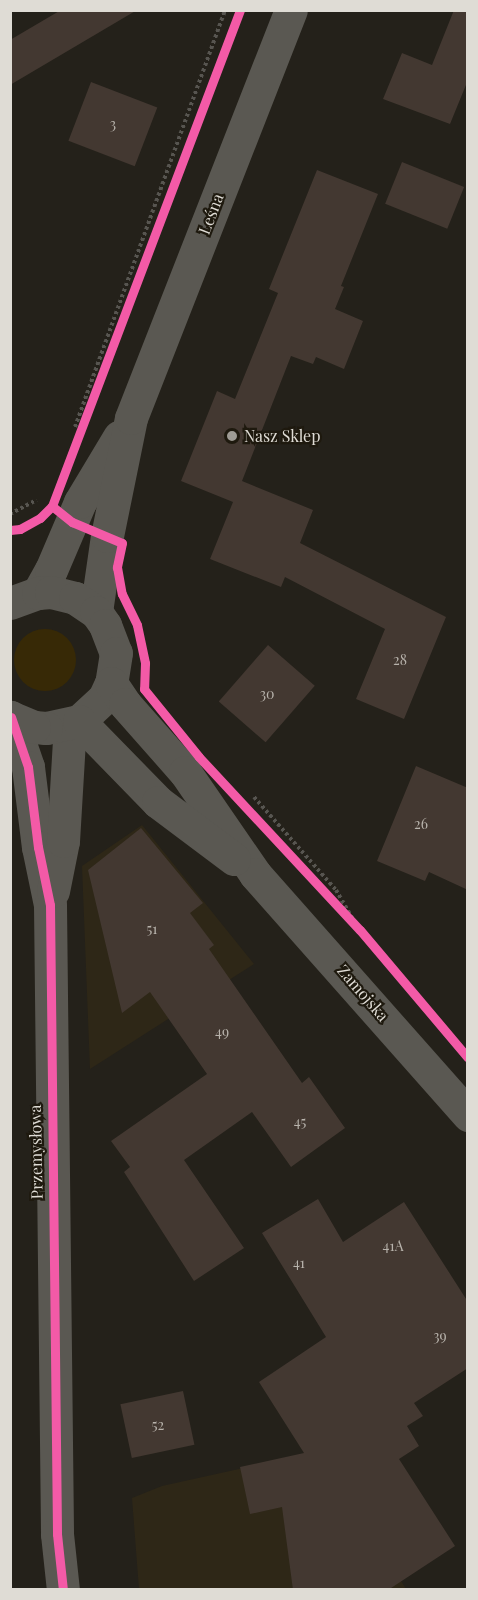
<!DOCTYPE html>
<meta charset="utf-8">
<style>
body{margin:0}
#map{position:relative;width:478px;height:1600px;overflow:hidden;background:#24211a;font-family:"Playfair Display",serif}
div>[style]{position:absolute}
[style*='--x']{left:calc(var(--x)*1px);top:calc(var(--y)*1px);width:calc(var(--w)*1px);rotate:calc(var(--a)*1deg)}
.built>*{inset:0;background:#2e2717}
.green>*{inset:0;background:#372906}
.round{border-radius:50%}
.building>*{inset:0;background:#433831;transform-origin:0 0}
.path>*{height:4px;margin-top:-2px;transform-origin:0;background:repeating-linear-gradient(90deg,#575550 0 3px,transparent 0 6px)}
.street>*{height:33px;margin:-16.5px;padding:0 16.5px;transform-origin:16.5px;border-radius:16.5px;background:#5a5852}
.secondary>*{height:33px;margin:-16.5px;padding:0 16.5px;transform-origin:16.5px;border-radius:16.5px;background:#5a5852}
.cycleway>*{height:9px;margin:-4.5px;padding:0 4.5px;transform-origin:4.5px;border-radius:4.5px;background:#f35aa7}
.dots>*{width:16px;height:16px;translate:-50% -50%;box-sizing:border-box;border:3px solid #1e190e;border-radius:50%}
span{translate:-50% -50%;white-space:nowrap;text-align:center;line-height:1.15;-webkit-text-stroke:4.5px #1e190e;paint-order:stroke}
.number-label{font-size:14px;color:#b8b3ac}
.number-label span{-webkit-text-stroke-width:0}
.street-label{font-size:16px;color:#dfdcd5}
.poi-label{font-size:16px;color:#dfdcd5}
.left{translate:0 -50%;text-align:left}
.frame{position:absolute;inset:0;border:12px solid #dfdcd5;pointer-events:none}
</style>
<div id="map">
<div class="built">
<i style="clip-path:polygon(142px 825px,254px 964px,90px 1069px,82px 866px)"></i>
<i style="clip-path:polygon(329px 1449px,382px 1551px,406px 1589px,139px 1589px,132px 1498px,162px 1486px)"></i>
</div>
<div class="green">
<i class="round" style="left:14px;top:629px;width:62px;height:62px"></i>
</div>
<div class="building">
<i style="clip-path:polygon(61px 10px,137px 10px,10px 85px,10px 40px)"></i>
<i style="clip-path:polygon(454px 10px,468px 10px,468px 80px,450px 124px,383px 99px,402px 53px,432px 65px)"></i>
<i style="left:91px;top:82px;width:71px;height:63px;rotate:21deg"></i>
<i style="left:402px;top:162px;width:67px;height:45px;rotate:22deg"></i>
<i style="clip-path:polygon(317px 170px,378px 194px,341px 286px,344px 287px,335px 309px,363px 321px,344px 369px,316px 357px,313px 364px,291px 356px,242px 481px,313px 510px,300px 543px,446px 617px,404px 719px,356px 699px,385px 629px,285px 577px,281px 587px,210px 559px,233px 502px,181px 481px,217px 391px,235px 399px,278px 293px,269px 289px)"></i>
<i style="left:268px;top:645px;width:62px;height:75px;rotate:41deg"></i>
<i style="clip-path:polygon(416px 766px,468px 788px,468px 890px,429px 872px,425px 881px,377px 861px)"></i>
<i style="clip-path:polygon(141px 828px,203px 903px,190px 913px,214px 945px,209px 949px,302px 1083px,309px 1077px,345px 1128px,291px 1167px,252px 1112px,184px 1160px,244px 1248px,194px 1281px,124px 1172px,130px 1167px,111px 1141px,207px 1074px,150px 992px,122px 1013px,88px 870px)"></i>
<i style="clip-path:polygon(318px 1199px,343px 1242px,404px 1202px,468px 1302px,468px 1368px,414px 1403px,423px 1416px,407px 1426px,419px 1446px,399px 1459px,455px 1546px,388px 1590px,293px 1590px,282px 1507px,250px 1514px,240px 1467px,304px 1453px,259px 1382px,326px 1337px,262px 1233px)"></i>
<i style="left:183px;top:1391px;width:55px;height:64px;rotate:78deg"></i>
</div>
<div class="path">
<i style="--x:75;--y:427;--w:443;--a:-70.2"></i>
<i style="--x:10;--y:514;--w:30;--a:-28"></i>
<i style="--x:254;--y:797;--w:124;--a:48.6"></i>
<i style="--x:336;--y:890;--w:39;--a:60"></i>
</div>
<div class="street">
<i style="--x:38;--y:593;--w:26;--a:-61"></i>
<i style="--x:51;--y:570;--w:74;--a:-66.9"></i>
<i style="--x:80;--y:502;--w:76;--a:-59"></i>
<i style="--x:96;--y:612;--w:77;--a:-81.8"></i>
<i style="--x:107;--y:536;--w:120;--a:-78.5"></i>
<i style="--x:131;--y:418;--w:438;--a:-68.6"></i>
<i style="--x:11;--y:717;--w:53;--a:71.2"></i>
<i style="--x:28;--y:767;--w:81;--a:82.9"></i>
<i style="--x:38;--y:847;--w:59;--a:78.3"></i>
<i style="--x:50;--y:905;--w:629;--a:89.36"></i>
<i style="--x:57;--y:1534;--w:56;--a:83.9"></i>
<i style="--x:53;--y:891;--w:51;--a:-78.7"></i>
<i style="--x:63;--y:841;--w:117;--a:-86.6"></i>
</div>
<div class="secondary">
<i style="--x:10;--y:603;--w:30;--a:-20"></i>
<i style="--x:38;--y:593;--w:13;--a:-4"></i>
<i style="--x:51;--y:592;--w:25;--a:14"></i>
<i style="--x:75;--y:598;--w:25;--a:34"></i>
<i style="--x:96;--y:612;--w:16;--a:55"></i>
<i style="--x:105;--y:625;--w:30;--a:69"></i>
<i style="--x:116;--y:653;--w:30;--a:99"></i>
<i style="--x:111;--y:683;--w:17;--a:115"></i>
<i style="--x:104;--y:698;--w:34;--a:137"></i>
<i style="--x:79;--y:721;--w:34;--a:168"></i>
<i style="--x:46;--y:728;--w:12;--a:-175"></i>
<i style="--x:34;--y:727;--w:26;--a:-157"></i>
<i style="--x:111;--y:683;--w:25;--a:56"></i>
<i style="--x:125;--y:704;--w:91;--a:48.6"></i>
<i style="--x:185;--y:772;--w:124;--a:55.5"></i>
<i style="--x:255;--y:874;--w:322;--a:48.5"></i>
<i style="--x:79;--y:721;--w:113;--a:45.7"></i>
<i style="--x:158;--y:802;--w:95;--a:36.9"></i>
</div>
<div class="cycleway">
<i style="--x:52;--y:506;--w:530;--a:-69.24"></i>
<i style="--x:10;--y:530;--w:10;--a:-6"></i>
<i style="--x:20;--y:529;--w:23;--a:-29"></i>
<i style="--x:40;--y:518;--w:17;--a:-45"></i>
<i style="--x:52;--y:506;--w:26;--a:39"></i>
<i style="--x:72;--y:522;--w:54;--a:22.8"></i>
<i style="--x:122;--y:543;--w:25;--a:102"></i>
<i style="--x:117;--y:567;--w:27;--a:80"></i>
<i style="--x:122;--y:594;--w:34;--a:64"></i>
<i style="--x:137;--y:625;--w:39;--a:78"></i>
<i style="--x:145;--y:663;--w:26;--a:92"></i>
<i style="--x:144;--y:689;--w:87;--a:51"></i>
<i style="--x:199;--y:757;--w:236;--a:47.1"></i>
<i style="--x:360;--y:930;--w:167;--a:49.8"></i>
<i style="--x:11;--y:717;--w:53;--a:71.2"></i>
<i style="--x:28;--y:767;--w:81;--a:82.9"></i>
<i style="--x:38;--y:847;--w:59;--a:78.3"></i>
<i style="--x:50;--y:905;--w:629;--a:89.36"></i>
<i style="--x:57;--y:1534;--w:56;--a:83.9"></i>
</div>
<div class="dots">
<i style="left:232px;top:436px;background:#9e9b94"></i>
</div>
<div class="number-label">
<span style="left:113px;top:124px">3</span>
<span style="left:400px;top:660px">28</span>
<span style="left:267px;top:694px">30</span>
<span style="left:421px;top:824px">26</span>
<span style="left:152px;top:929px">51</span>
<span style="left:222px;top:1032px">49</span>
<span style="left:300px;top:1122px">45</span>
<span style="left:393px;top:1246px">41A</span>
<span style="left:299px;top:1263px">41</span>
<span style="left:440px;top:1336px">39</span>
<span style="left:158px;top:1425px">52</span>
</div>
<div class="street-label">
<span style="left:211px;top:214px;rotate:-69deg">Leśna</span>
<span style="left:363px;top:993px;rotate:49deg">Zamojska</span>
<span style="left:36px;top:1152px;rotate:-91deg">Przemysłowa</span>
</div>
<div class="poi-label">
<span class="left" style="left:244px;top:436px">Nasz Sklep</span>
</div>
<div class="frame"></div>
</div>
